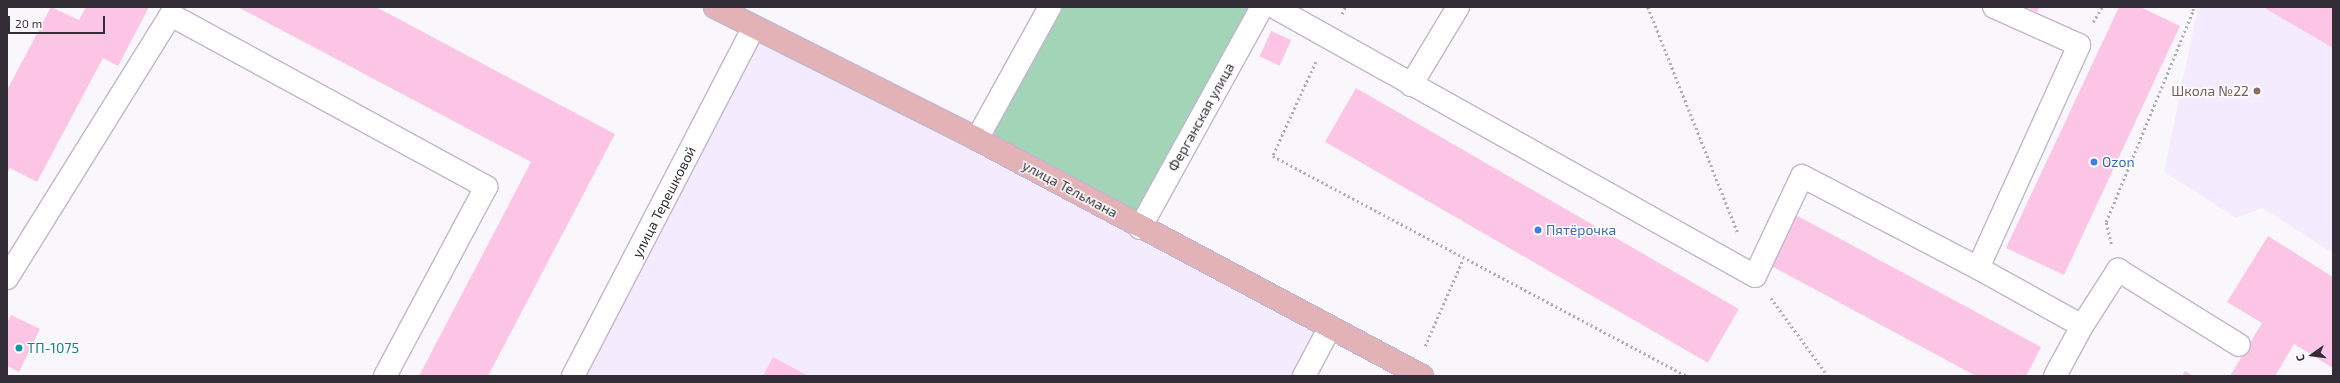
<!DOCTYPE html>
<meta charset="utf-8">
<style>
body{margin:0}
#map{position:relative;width:2340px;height:383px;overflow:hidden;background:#faf7fc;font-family:"Exo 2",sans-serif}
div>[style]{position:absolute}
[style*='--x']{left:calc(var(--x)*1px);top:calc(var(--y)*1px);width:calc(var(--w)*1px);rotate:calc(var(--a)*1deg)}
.built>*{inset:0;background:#f5ebfe}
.green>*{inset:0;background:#a2d5b7}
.building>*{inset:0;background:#fcc5e6;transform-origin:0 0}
.path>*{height:2.5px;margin-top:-1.25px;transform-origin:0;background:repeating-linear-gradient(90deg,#afacb2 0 2px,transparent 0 5px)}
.roads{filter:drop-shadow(1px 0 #c2b5cd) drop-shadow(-1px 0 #c2b5cd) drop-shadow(0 1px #c2b5cd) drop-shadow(0 -1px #c2b5cd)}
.minor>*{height:22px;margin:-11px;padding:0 11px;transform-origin:11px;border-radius:11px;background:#fff}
.major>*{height:22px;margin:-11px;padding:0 11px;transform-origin:11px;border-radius:11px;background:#e2b2b6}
.dots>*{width:11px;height:11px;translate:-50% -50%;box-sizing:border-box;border:2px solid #fff;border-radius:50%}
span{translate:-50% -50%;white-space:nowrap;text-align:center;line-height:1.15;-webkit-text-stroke:3px #fff;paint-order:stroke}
.education-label{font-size:14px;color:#785e54}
.right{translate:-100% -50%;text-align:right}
.street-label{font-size:14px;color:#322d36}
.shop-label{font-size:14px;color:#366cbe}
.left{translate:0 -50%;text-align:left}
.culture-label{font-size:14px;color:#0d838f}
.frame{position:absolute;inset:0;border:8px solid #322d36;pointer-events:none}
.north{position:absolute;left:2292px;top:335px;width:40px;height:40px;-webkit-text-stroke:3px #fff;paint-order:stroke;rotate:256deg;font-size:11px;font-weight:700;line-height:16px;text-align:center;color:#322d36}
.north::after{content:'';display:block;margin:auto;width:14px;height:18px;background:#322d36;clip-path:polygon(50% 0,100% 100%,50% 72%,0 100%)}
.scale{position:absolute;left:8px;top:16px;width:97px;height:18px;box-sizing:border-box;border:2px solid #322d36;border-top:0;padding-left:5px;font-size:12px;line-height:14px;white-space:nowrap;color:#322d36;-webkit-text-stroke:3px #fff;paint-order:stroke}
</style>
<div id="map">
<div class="built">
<i style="clip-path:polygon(2198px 7px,2333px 7px,2333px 253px,2262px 208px,2236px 218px,2164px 172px)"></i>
<i style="clip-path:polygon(754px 27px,1330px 327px,1304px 376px,573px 376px)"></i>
</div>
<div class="green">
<i style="clip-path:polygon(1050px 7px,1262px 7px,1140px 228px,977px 139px)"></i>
</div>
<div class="building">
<i style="clip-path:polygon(51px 7px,79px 20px,86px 7px,149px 7px,118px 66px,103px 58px,37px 182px,10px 168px,7px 174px,7px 90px)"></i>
<i style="clip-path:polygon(238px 7px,376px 7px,615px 134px,488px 376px,419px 376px,531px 162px)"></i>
<i style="clip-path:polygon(2026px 7px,2040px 7px,2037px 12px)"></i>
<i style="clip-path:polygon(2119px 7px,2140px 7px,2180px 26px,2064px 275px,2006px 248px)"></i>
<i style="clip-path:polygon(2263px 7px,2333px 7px,2333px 48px)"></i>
<i style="left:1271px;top:31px;width:22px;height:28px;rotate:24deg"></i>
<i style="left:1356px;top:88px;width:442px;height:62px;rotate:30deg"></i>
<i style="clip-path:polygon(1794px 214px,2041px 347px,2026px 376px,1976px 376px,1768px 264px)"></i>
<i style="clip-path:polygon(2268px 236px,2333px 277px,2333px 368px,2294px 344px,2275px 376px,2230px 376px,2262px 323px,2227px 302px)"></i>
<i style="clip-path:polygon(11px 315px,40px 329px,19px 372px,7px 366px,7px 323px)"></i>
<i style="clip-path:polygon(773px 357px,808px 376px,763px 376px)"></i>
<i style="clip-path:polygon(2185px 371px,2193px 376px,2182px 376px)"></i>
</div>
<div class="path">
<i style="--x:1648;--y:7;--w:243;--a:68.3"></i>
<i style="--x:1342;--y:14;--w:8;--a:-67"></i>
<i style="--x:2093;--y:22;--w:17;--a:-59"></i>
<i style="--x:1316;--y:62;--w:103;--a:114.6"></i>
<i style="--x:1273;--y:156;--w:469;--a:28"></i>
<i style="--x:2111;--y:244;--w:23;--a:-103"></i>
<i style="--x:2106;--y:222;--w:228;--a:-67.6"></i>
<i style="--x:2193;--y:11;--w:4;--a:-90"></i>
<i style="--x:1771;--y:298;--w:97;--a:53.8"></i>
<i style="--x:1425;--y:346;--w:95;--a:-66.4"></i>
</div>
<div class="roads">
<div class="minor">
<i style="--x:1274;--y:7;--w:551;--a:29.22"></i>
<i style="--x:1755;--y:276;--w:110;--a:-64.8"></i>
<i style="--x:1802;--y:176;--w:199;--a:27.6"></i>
<i style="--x:1978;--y:268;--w:119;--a:29.1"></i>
<i style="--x:1411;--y:85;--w:91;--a:-58.9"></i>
<i style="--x:977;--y:139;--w:151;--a:-61.1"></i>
<i style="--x:1140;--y:228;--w:252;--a:-61.1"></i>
<i style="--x:1978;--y:268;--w:245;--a:-65.6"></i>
<i style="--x:2079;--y:45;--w:93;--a:-155.9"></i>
<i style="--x:7;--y:278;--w:310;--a:-58.1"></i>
<i style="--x:171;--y:15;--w:359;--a:28.6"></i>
<i style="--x:486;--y:187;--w:214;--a:118.1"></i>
<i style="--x:573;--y:376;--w:393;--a:-62.6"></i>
<i style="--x:1304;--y:376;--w:55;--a:-62"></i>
<i style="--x:2055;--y:376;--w:57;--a:-61.6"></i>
<i style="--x:2082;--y:326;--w:67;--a:-57.3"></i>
<i style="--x:2118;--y:270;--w:142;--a:31.8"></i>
</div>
<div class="major">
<i style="--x:715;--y:7;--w:293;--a:26.7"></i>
<i style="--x:977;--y:139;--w:504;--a:28.04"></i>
</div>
</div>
<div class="dots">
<i style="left:2257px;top:91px;background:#8d6e63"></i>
<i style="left:2094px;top:162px;background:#3f7fe0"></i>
<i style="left:1538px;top:230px;background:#3f7fe0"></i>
<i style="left:19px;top:348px;background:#0f9aa8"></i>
</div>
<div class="education-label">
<span class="right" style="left:2249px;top:91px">Школа №22</span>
</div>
<div class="street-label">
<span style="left:1201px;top:117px;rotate:-61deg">Ферганская улица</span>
<span style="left:1070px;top:189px;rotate:28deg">улица Тельмана</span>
<span style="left:664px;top:202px;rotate:-63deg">улица Терешковой</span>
</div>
<div class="shop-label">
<span class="left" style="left:2102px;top:162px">Ozon</span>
<span class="left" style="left:1546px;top:230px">Пятёрочка</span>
</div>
<div class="culture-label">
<span class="left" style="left:27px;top:348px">ТП-1075</span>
</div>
<div class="frame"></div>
<div class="north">С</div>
<div class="scale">20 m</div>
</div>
